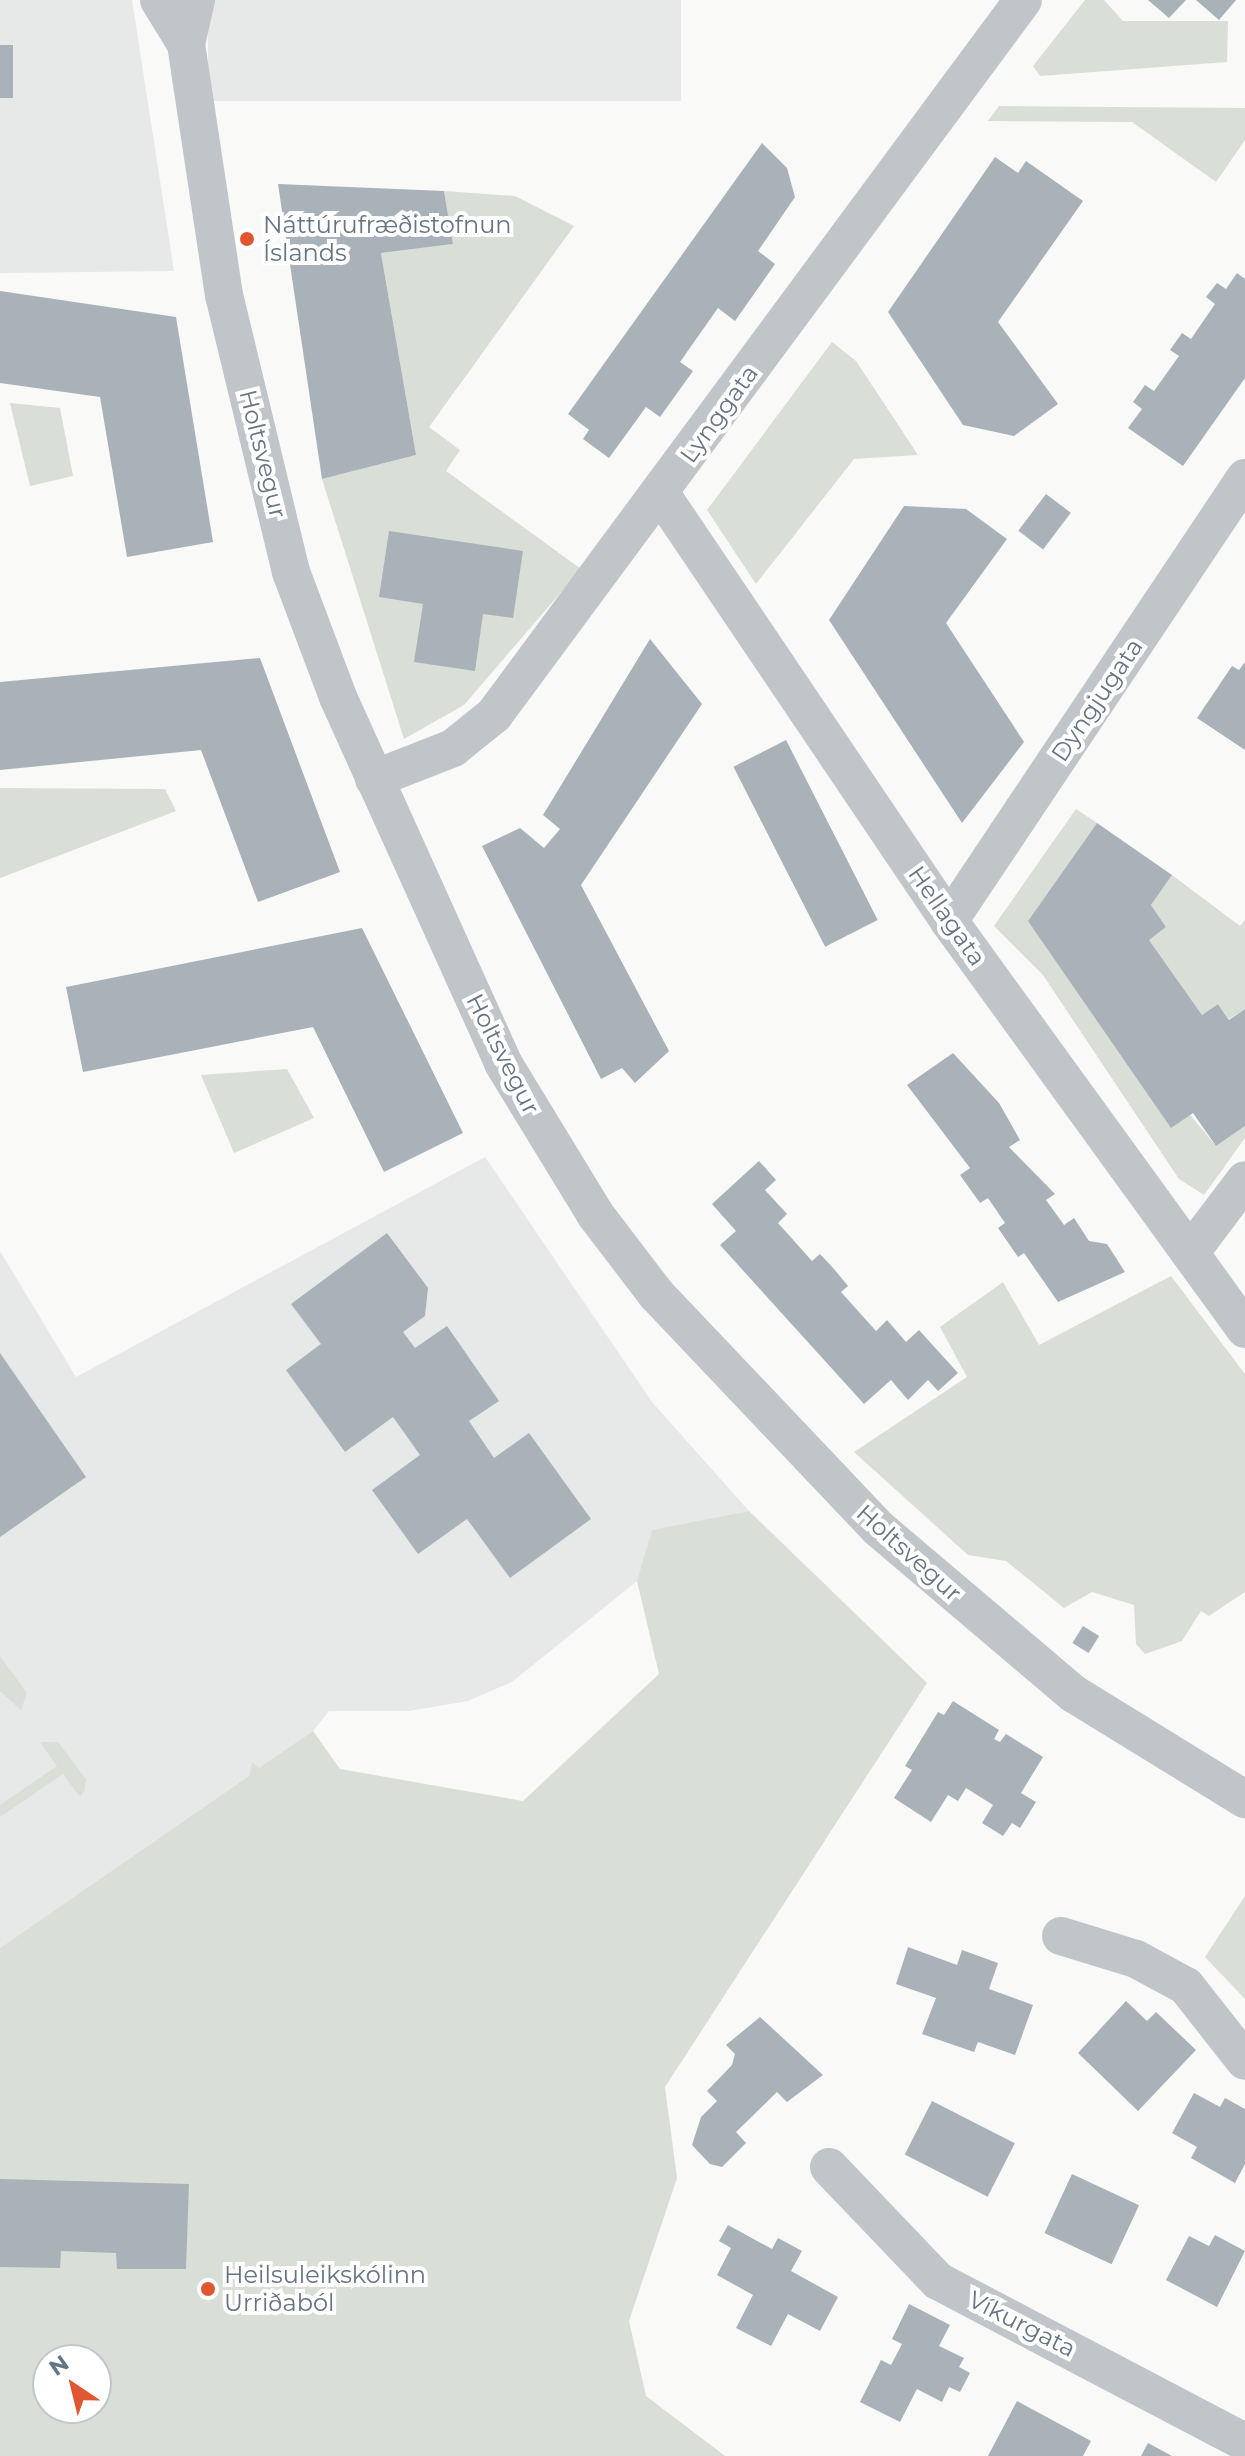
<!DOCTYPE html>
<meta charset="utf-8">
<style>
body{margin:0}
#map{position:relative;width:1245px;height:2456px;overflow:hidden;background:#f9f9f7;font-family:Montserrat,sans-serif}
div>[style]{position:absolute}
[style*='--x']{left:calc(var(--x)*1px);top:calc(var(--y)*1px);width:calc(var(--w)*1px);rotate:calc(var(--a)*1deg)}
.built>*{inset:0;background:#e7e8e8;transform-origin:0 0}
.green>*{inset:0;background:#d9ded6}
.building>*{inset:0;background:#a9b2b8;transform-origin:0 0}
.minor>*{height:38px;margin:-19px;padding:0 19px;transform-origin:19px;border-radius:19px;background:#c0c5c9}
.dots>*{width:22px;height:22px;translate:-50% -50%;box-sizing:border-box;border:4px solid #fff;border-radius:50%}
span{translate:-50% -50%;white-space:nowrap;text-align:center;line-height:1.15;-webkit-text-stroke:8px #fff;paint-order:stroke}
.poi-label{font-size:24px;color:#657581}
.left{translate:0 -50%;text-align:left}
.street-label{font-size:24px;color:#657581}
.north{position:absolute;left:32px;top:2344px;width:80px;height:80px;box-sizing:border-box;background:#fff;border:2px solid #c1c8cd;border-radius:50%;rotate:325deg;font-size:22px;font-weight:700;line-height:32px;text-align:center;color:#657581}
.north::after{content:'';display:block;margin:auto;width:28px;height:36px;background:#df5730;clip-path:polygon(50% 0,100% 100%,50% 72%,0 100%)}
</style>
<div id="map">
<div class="built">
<i style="clip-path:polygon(0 0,132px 0,174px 271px,0 273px)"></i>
<i style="left:208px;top:0;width:473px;height:101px"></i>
<i style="clip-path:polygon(485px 1157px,652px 1402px,749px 1511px,653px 1530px,637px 1581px,512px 1682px,468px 1701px,409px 1711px,329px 1711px,313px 1731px,0 1948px,0 1251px,76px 1377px)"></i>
</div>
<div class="green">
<i style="clip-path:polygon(1085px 0,1104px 0,1123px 21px,1228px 21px,1227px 62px,1040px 76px,1033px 66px)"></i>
<i style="clip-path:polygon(999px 106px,1245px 108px,1245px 140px,1216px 182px,1132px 122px,988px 121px)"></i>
<i style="clip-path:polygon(444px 191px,515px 196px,574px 226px,429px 427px,460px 450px,446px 471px,581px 569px,464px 705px,404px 739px,322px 479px,416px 455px,381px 253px,453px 244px)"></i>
<i style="clip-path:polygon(832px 342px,856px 361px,918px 455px,854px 459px,756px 584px,707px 510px)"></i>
<i style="clip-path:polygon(10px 403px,60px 408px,73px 476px,30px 486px)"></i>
<i style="clip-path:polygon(0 788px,165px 789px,176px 811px,0 878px)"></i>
<i style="clip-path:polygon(1076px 809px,1097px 823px,1028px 921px,1216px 1146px,1245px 1126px,1245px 1138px,1204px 1195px,1179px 1179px,1043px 975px,994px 926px)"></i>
<i style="clip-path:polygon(1172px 875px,1240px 926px,1245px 920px,1245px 1009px,1229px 1019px,1218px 1004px,1202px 1015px,1149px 940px,1166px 927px,1151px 905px)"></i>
<i style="clip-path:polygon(287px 1069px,314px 1118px,234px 1153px,201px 1075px)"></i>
<i style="clip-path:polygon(1171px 1276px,1245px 1374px,1245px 1592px,1209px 1616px,1201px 1611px,1182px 1641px,1145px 1654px,1136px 1644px,1134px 1605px,1092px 1592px,1064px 1608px,1006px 1561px,968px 1555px,854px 1452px,967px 1377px,940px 1327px,1003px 1282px,1039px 1345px)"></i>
<i style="clip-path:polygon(evenodd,749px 1511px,927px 1683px,665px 2087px,677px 2178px,629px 2321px,646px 2396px,725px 2456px,0 2456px,0 1948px,250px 1775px,252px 1762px,259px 1768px,313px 1731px,340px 1769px,523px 1801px,659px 1674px,637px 1581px,652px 1530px,749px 1511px,48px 2360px,96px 2360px,96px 2408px,48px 2408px,48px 2360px)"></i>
<i style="clip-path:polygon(0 1656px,27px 1693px,21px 1710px,0 1691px)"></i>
<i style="clip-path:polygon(40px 1742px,58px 1742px,86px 1779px,84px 1791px,80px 1797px,63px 1774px,0 1817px,0 1805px,57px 1766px)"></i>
<i style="clip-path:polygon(1245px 1896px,1245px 1999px,1205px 1957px)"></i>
</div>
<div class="building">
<i style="clip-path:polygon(1148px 0,1186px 0,1169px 18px)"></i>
<i style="clip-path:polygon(1196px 0,1236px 0,1219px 20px)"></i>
<i style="left:0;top:45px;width:13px;height:53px"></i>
<i style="clip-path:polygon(762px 143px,787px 168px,795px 197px,758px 251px,775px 264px,735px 321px,718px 308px,680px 362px,693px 371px,660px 417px,646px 407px,609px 458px,583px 439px,589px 430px,568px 414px)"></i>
<i style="clip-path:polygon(995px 157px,1018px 173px,1026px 161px,1083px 201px,998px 322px,1058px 404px,1014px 436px,963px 425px,888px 312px)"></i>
<i style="clip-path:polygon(278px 184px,444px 191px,453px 244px,381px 253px,416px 455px,322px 479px)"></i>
<i style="clip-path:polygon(1237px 273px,1245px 279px,1245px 378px,1183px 466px,1128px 428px,1142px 409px,1133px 402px,1145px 385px,1154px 391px,1179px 356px,1170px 350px,1182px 333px,1191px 339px,1215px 304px,1206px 297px,1217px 283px,1226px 289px)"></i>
<i style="clip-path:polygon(0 291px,176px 317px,213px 542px,127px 557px,100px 397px,0 383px)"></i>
<i style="left:1046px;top:494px;width:31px;height:46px;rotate:37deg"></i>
<i style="clip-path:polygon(904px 506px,966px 509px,1007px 539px,946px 623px,1024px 742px,962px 823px,829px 620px)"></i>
<i style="clip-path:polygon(389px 531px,523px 551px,513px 618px,483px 614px,475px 671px,414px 662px,423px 604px,379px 597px)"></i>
<i style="clip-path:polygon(650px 639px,702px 704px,581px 885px,669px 1051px,635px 1083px,622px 1068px,601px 1079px,482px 846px,520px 828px,544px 848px,560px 829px,543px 815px)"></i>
<i style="clip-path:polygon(260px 658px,340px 872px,258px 902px,201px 750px,0 770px,0 682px)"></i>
<i style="clip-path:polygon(1245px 662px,1245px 750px,1197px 718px,1232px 666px,1239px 670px)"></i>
<i style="left:786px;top:740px;width:202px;height:59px;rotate:63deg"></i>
<i style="clip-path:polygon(1097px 823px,1172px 875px,1151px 905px,1166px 927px,1149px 940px,1202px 1015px,1218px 1004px,1229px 1020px,1245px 1009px,1245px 1126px,1216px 1146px,1193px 1113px,1171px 1128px,1028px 921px)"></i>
<i style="clip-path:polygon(362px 928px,463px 1133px,384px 1172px,313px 1027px,83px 1072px,66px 987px)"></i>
<i style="clip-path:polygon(953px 1053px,999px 1103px,1020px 1140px,1009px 1147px,1055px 1194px,1046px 1200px,1064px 1225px,1074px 1218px,1089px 1241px,1107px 1244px,1125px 1272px,1058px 1302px,1024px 1253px,1018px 1257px,998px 1228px,1005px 1223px,988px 1198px,980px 1203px,960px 1175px,970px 1168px,907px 1085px)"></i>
<i style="clip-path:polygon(759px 1161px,776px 1180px,765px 1190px,787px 1214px,778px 1223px,812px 1261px,820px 1254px,834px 1269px,848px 1286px,841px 1292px,876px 1331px,887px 1320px,906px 1342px,919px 1330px,958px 1373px,938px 1391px,928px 1380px,908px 1400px,891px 1380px,864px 1404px,720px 1245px,736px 1231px,712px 1204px)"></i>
<i style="clip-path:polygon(387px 1233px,428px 1288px,425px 1316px,403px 1332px,415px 1348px,447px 1326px,499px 1401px,469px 1421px,494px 1458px,529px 1433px,591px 1519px,510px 1578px,467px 1519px,418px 1554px,372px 1490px,420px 1455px,393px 1417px,345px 1452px,286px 1370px,321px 1344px,291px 1304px)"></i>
<i style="clip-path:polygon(0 1353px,86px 1477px,0 1537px)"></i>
<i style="left:1083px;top:1626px;width:19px;height:20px;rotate:32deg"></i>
<i style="clip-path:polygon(953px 1701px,999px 1730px,994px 1739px,1000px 1742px,1006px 1734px,1043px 1757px,1021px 1793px,1036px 1802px,1020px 1828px,1012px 1823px,1003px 1836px,982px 1823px,993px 1805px,966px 1788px,958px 1801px,948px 1795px,931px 1822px,894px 1798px,912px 1770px,905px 1766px,938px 1712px,944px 1715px)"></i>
<i style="clip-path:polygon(908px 1947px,957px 1965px,962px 1950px,998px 1963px,989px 1989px,1033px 2005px,1015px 2055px,978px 2042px,974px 2052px,922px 2034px,936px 1998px,896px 1984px)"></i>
<i style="clip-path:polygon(1126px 2001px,1147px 2021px,1156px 2012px,1196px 2050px,1138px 2111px,1078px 2053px)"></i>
<i style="clip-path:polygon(760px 2017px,823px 2075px,787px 2102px,777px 2092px,736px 2132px,746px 2143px,722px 2167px,710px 2164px,692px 2145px,701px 2117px,717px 2101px,707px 2091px,732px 2065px,735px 2054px,726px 2045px)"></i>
<i style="clip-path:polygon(1194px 2093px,1220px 2107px,1225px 2098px,1245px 2109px,1245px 2164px,1235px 2183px,1191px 2158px,1197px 2147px,1172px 2133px)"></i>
<i style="left:932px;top:2101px;width:93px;height:60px;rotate:27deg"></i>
<i style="left:1072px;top:2174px;width:74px;height:65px;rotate:25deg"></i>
<i style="clip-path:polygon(0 2179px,189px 2184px,186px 2269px,117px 2269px,116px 2253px,61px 2251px,60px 2268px,0 2267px)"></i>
<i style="clip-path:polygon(728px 2225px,772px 2249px,778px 2238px,802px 2251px,791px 2271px,838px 2297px,820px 2331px,788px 2314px,771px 2346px,736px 2328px,753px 2295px,717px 2275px,731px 2248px,719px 2241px)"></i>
<i style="clip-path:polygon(1215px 2235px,1245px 2251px,1217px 2307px,1166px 2280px,1189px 2236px,1209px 2246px)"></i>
<i style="clip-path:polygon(909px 2304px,950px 2325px,939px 2346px,964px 2358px,959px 2367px,970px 2373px,960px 2392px,949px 2387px,942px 2402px,917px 2389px,900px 2422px,860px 2402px,881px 2360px,891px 2365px,902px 2344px,892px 2339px)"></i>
<i style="clip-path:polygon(1017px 2401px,1091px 2441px,1083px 2456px,988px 2456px)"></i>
<i style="clip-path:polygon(1148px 2443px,1172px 2456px,1141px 2456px)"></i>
</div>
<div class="minor">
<i style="--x:159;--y:0;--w:52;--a:58.5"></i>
<i style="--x:186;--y:44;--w:254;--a:81.4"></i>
<i style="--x:224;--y:295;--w:285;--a:76.4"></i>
<i style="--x:291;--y:572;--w:134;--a:69.4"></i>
<i style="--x:338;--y:697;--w:401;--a:65.7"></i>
<i style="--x:503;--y:1063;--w:177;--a:58.6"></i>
<i style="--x:595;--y:1214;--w:101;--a:52.7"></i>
<i style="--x:656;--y:1294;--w:323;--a:46.5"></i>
<i style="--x:878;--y:1528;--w:257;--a:40.3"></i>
<i style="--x:1074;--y:1694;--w:201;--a:31.6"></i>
<i style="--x:186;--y:44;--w:45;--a:-77.2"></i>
<i style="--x:661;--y:494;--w:515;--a:56"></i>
<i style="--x:949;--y:921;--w:504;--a:54.04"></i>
<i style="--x:374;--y:779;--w:85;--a:-21.4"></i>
<i style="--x:453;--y:748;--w:53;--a:-38.8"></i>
<i style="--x:494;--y:715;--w:889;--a:-53.5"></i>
<i style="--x:949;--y:921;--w:533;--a:-56.25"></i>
<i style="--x:1190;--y:1253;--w:91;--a:-53"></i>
<i style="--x:1061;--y:1936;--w:78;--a:17"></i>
<i style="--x:1136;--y:1959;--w:57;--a:28.4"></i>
<i style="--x:1186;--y:1986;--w:95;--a:51.8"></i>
<i style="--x:829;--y:2167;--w:158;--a:46.3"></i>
<i style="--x:938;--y:2281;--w:347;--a:27.7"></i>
</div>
<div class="dots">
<i style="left:247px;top:239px;background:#df5730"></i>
<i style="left:208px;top:2289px;background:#df5730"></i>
</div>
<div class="poi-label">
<span class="left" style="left:263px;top:239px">Náttúrufræðistofnun<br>Íslands</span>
<span class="left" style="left:224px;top:2289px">Heilsuleikskólinn<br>Urriðaból</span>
</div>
<div class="street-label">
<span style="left:719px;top:414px;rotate:-54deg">Lynggata</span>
<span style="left:263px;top:454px;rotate:76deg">Holtsvegur</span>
<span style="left:1097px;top:700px;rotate:-56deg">Dyngjugata</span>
<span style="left:947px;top:916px;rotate:55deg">Hellagata</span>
<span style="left:503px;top:1054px;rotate:63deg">Holtsvegur</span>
<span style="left:909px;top:1553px;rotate:42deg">Holtsvegur</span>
<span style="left:1022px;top:2324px;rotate:27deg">Víkurgata</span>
</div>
<div class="north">N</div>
</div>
